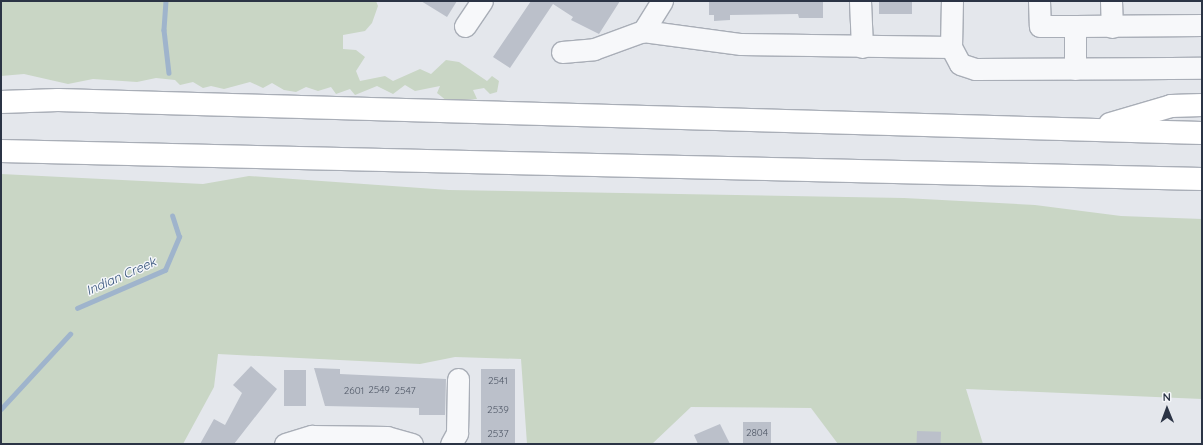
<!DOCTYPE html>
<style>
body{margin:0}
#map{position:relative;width:1203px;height:445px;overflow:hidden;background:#e4e7ec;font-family:Quicksand,sans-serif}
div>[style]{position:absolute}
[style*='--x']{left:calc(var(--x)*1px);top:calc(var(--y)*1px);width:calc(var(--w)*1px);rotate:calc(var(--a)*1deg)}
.green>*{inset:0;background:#c9d6c5}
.stream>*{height:4.5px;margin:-2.25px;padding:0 2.25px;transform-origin:2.25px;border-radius:2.25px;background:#9fb4cc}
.building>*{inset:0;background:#bbc0ca;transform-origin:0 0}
.roads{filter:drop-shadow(1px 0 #a9aeb7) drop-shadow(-1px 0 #a9aeb7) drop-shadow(0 1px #a9aeb7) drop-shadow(0 -1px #a9aeb7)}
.minor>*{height:21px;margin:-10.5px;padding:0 10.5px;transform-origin:10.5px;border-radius:10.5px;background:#f7f8fa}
.highway>*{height:22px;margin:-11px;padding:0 11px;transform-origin:11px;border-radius:11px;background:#fff}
span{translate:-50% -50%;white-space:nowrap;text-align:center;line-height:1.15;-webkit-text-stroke:3px #f4f6f9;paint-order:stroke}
.number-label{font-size:10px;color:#4f5766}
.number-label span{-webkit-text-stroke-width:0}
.water-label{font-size:13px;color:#34527a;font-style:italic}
.frame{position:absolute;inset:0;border:2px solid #2b3445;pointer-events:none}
.north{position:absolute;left:1147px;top:389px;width:40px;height:40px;-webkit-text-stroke:3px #f4f6f9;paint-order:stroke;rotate:359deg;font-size:11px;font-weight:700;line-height:16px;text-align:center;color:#2b3445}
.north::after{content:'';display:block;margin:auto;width:14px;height:18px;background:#2b3445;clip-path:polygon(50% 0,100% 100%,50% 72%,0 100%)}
</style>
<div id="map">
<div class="green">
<i style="clip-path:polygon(1px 1px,376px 1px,378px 6px,372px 23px,365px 31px,343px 35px,343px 49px,356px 50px,365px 57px,356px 71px,360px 81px,385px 76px,393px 81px,420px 69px,431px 74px,446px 60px,459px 62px,487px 81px,492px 76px,499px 81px,497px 92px,490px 94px,484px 88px,473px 90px,477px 99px,447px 101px,437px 93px,440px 86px,415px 91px,405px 85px,393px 94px,377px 86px,355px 95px,350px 89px,336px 94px,331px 87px,318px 91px,306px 87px,296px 92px,284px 90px,272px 83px,263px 88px,250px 82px,224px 89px,211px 86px,203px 88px,193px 82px,180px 85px,175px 80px,156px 78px,137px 82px,93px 79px,68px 84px,24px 74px,1px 76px)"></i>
<i style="clip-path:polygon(1px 174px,203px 184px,249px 176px,449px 190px,904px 198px,1035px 205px,1121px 216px,1202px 219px,1202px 399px,966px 389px,983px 444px,838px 444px,811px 408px,691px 407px,652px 444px,527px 444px,521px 359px,455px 357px,420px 364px,218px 354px,214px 387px,183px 444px,1px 444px)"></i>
</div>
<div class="stream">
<i style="--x:166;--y:1;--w:29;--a:94"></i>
<i style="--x:164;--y:30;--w:43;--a:83.4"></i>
<i style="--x:77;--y:308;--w:96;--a:-23.4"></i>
<i style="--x:165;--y:270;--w:36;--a:-67"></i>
<i style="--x:179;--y:237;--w:22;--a:-108"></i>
<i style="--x:1;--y:409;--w:102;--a:-47.4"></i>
</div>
<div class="building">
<i style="clip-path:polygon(421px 1px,457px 1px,447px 17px)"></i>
<i style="clip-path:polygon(531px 1px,620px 1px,599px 34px,571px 20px,573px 17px,553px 4px,510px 68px,493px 57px)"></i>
<i style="clip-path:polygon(709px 1px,823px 1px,823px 18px,799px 18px,798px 14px,730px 15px,730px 20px,714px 21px,714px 15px,709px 15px)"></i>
<i style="left:879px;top:1px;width:33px;height:13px"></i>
<i style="clip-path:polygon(251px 366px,277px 389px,234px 444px,200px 444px,214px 419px,225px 425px,242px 393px,233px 385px)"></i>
<i style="clip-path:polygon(314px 368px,340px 369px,340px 374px,446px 379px,445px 415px,419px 415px,419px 408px,325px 406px)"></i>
<i style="left:481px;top:369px;width:34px;height:75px"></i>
<i style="left:284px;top:370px;width:22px;height:36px"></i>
<i style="left:743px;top:422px;width:28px;height:22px"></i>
<i style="clip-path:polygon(720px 424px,730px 444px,698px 444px,694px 435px)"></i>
<i style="left:917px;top:431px;width:24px;height:13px;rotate:2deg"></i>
</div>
<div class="roads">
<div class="minor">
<i style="--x:662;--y:1;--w:36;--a:122"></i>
<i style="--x:643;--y:31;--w:99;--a:7.6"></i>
<i style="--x:741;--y:44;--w:210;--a:0.8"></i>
<i style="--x:860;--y:1;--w:46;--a:87.5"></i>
<i style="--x:1039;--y:1;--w:25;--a:88"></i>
<i style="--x:1040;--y:26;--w:35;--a:0"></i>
<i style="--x:1111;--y:1;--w:26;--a:88"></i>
<i style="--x:465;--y:26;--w:30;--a:-56"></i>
<i style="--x:951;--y:47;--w:19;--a:62"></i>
<i style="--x:960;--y:64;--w:16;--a:18"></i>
<i style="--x:975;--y:69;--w:227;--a:-0.3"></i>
<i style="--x:951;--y:47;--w:46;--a:-88.8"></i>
<i style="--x:562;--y:52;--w:32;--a:-5"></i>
<i style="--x:594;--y:49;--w:52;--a:-20.2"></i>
<i style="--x:1075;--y:69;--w:43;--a:-90"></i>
<i style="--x:1075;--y:26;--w:127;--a:-0.5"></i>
<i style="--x:285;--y:444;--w:28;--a:-17"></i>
<i style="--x:312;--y:436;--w:75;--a:0.8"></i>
<i style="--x:387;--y:437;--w:26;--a:16"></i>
<i style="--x:451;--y:444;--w:13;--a:-61"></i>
<i style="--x:457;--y:433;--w:54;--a:-88.9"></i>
</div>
<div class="highway">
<i style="--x:1;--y:102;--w:57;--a:-2"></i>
<i style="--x:58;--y:100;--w:1144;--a:1.65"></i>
<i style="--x:1110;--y:124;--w:64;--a:-16.4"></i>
<i style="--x:1171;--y:106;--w:31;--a:-2"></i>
<i style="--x:1;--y:151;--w:1201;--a:1.34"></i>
</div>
</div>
<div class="number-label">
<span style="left:498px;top:381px">2541</span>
<span style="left:379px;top:390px">2549</span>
<span style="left:354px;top:391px">2601</span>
<span style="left:405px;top:391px">2547</span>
<span style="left:498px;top:410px">2539</span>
<span style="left:757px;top:433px">2804</span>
<span style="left:498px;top:434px">2537</span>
</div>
<div class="water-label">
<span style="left:121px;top:276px;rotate:-24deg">Indian Creek</span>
</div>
<div class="frame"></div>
<div class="north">N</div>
</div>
